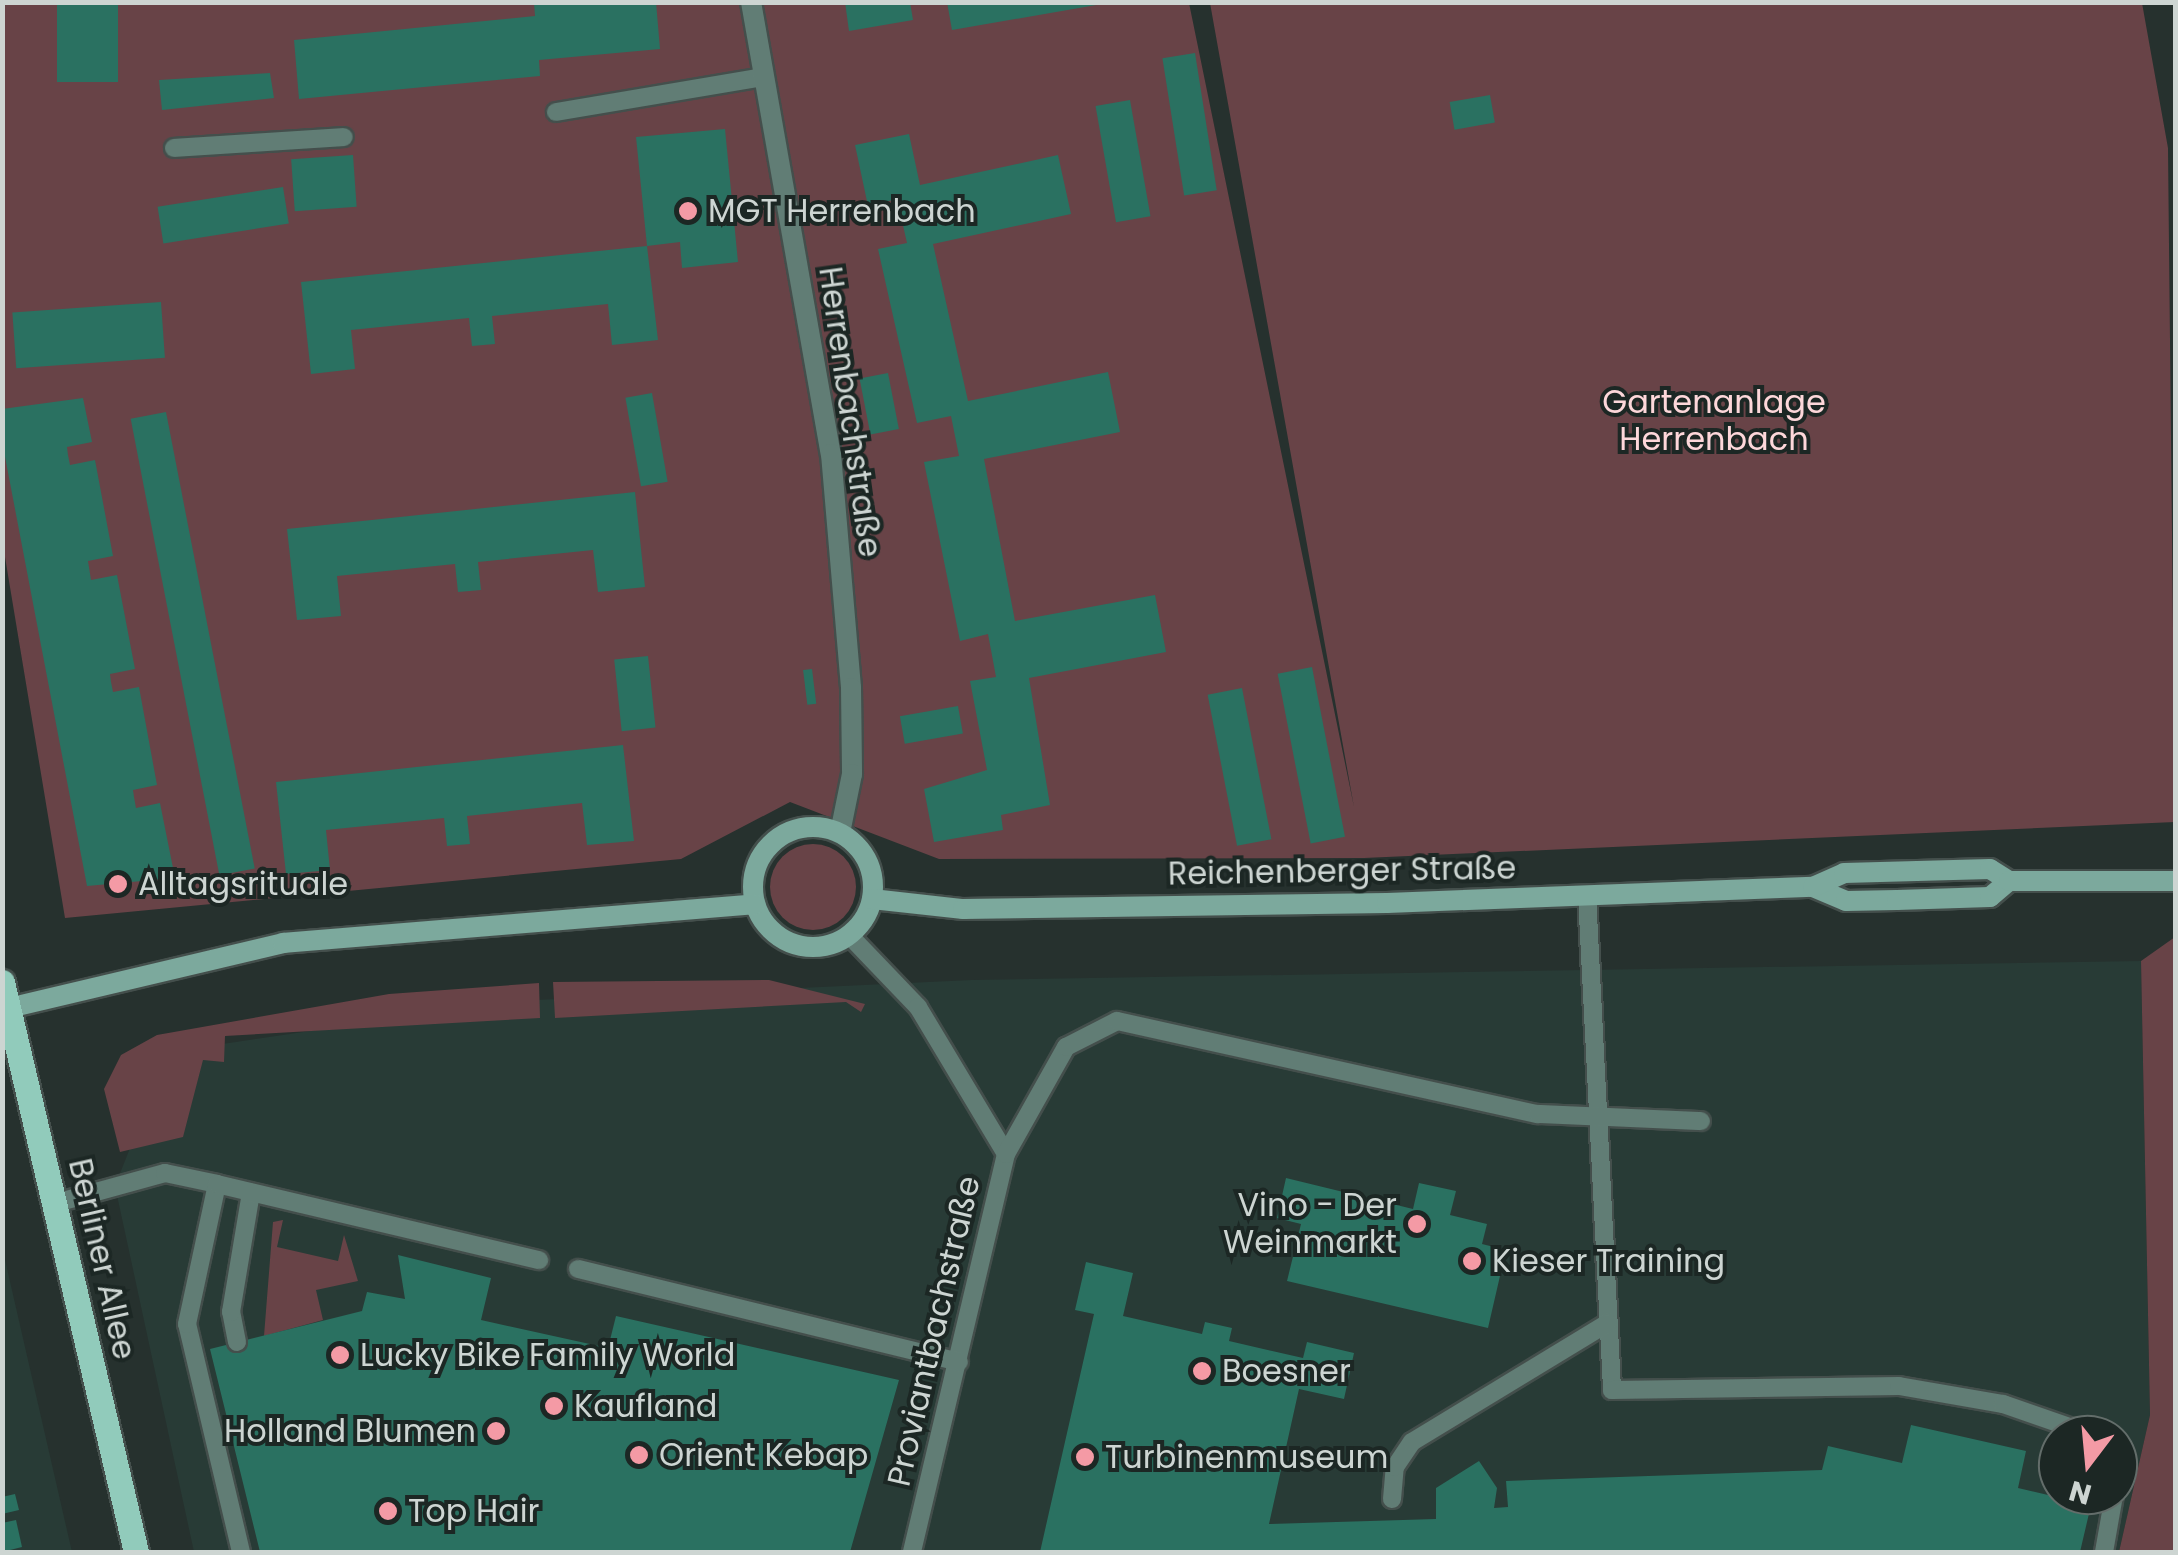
<!DOCTYPE html>
<meta charset="utf-8">
<style>
body{margin:0}
#map{position:relative;width:2178px;height:1555px;overflow:hidden;background:#26312e;font-family:Poppins,sans-serif}
div>[style]{position:absolute}
[style*='--x']{left:calc(var(--x)*1px);top:calc(var(--y)*1px);width:calc(var(--w)*1px);rotate:calc(var(--a)*1deg)}
.built>*{inset:0;background:#283b36}
.green>*{inset:0;background:#684347}
.round{border-radius:50%}
.building>*{inset:0;background:#2a7161;transform-origin:0 0}
.roads{filter:drop-shadow(2px 0 #444f4c) drop-shadow(-2px 0 #444f4c) drop-shadow(0 2px #444f4c) drop-shadow(0 -2px #444f4c)}
.lane>*{height:18px;margin:-9px;padding:0 9px;transform-origin:9px;border-radius:9px;background:#617d75}
.street>*{height:20px;margin:-10px;padding:0 10px;transform-origin:10px;border-radius:10px;background:#617d75}
.secondary>*{height:20px;margin:-10px;padding:0 10px;transform-origin:10px;border-radius:10px;background:#7ca99d}
.secondary>.ring{margin:-10px;padding:0;box-sizing:content-box;background:none;border:20px solid #7ca99d;border-radius:50%}
.primary>*{height:25px;margin:-12.5px;padding:0 12.5px;transform-origin:12.5px;border-radius:12.5px;background:#91cbbb}
.dots>*{width:28px;height:28px;translate:-50% -50%;box-sizing:border-box;border:5px solid #1c2724;border-radius:50%}
span{translate:-50% -50%;white-space:nowrap;text-align:center;line-height:1.15;-webkit-text-stroke:8px #1c2724;paint-order:stroke}
.poi-label{font-size:32px;color:#cdd5d2}
.left{translate:0 -50%;text-align:left}
.right{translate:-100% -50%;text-align:right}
.park-label{font-size:32px;color:#fdd7da}
.street-label{font-size:32px;color:#cdd5d2}
.frame{position:absolute;inset:0;border:5px solid #cdd5d2;pointer-events:none}
.north{position:absolute;left:2038px;top:1415px;width:100px;height:100px;box-sizing:border-box;background:#1c2724;border:2px solid #636d6a;border-radius:50%;rotate:196deg;font-size:28px;font-weight:700;line-height:40px;text-align:center;color:#cdd5d2}
.north::after{content:'';display:block;margin:auto;width:35px;height:45px;background:#f49aa5;clip-path:polygon(50% 0,100% 100%,50% 72%,0 100%)}
</style>
<div id="map">
<div class="built">
<i style="clip-path:polygon(evenodd,2141px 961px,2150px 1415px,2119px 1552px,194px 1552px,115px 1186px,168px 1052px,514px 1001px,972px 980px,2141px 961px,2058px 1435px,2118px 1435px,2118px 1495px,2058px 1495px,2058px 1435px)"></i>
<i style="clip-path:polygon(3px 1251px,72px 1552px,3px 1552px)"></i>
</div>
<div class="green">
<i style="clip-path:polygon(2px 3px,1189px 3px,1354px 807px,1210px 3px,2142px 3px,2168px 148px,2175px 822px,1364px 858px,939px 859px,790px 802px,681px 859px,65px 918px,3px 545px)"></i>
<i class="round" style="left:770px;top:844px;width:86px;height:86px"></i>
<i style="clip-path:polygon(2175px 937px,2175px 1552px,2119px 1552px,2150px 1415px,2141px 961px)"></i>
<i style="clip-path:polygon(769px 980px,865px 1004px,861px 1012px,846px 1002px,555px 1018px,553px 982px)"></i>
<i style="clip-path:polygon(539px 983px,540px 1018px,225px 1036px,224px 1062px,203px 1060px,183px 1137px,120px 1152px,104px 1089px,121px 1055px,157px 1035px,389px 994px)"></i>
<i style="clip-path:polygon(283px 1220px,277px 1247px,338px 1261px,344px 1235px,358px 1281px,316px 1290px,323px 1320px,264px 1336px,273px 1222px)"></i>
</div>
<div class="building">
<i style="left:57px;top:2px;width:61px;height:80px"></i>
<i style="clip-path:polygon(656px 2px,660px 49px,539px 60px,540px 76px,299px 99px,294px 40px,535px 16px,534px 3px)"></i>
<i style="clip-path:polygon(845px 2px,910px 2px,913px 20px,849px 31px)"></i>
<i style="clip-path:polygon(947px 2px,1102px 2px,1102px 4px,952px 30px)"></i>
<i style="left:1195px;top:53px;width:139px;height:33px;rotate:81deg"></i>
<i style="clip-path:polygon(270px 73px,274px 98px,162px 110px,159px 80px)"></i>
<i style="left:1490px;top:95px;width:28px;height:41px;rotate:80deg"></i>
<i style="left:1130px;top:100px;width:118px;height:35px;rotate:80deg"></i>
<i style="clip-path:polygon(725px 129px,738px 262px,682px 268px,680px 242px,647px 246px,636px 137px)"></i>
<i style="clip-path:polygon(909px 134px,920px 185px,1058px 155px,1071px 214px,933px 244px,968px 401px,1108px 372px,1120px 432px,984px 459px,1015px 621px,1155px 595px,1166px 652px,1029px 678px,1050px 805px,1001px 815px,1003px 830px,934px 842px,924px 789px,987px 770px,970px 681px,996px 677px,988px 634px,960px 641px,924px 462px,959px 456px,951px 416px,917px 423px,878px 249px,907px 243px,897px 199px,868px 206px,855px 145px)"></i>
<i style="left:353px;top:155px;width:52px;height:62px;rotate:86deg"></i>
<i style="left:283px;top:187px;width:37px;height:127px;rotate:81deg"></i>
<i style="clip-path:polygon(647px 246px,658px 340px,612px 345px,608px 304px,492px 316px,495px 344px,472px 346px,469px 318px,351px 330px,355px 369px,311px 374px,301px 282px)"></i>
<i style="left:161px;top:302px;width:56px;height:149px;rotate:86deg"></i>
<i style="left:888px;top:373px;width:57px;height:29px;rotate:79deg"></i>
<i style="left:652px;top:393px;width:90px;height:27px;rotate:80deg"></i>
<i style="clip-path:polygon(83px 398px,92px 442px,67px 447px,68px 455px,70px 465px,95px 460px,113px 556px,88px 561px,91px 580px,117px 575px,135px 669px,110px 674px,111px 682px,113px 692px,139px 687px,157px 785px,133px 790px,134px 797px,136px 808px,160px 803px,175px 878px,87px 886px,2px 441px,2px 409px)"></i>
<i style="left:166px;top:412px;width:465px;height:36px;rotate:79deg"></i>
<i style="clip-path:polygon(635px 492px,645px 587px,598px 592px,593px 550px,478px 562px,481px 590px,458px 592px,455px 564px,337px 576px,341px 616px,297px 620px,287px 529px)"></i>
<i style="left:648px;top:656px;width:72px;height:34px;rotate:84deg"></i>
<i style="left:1312px;top:667px;width:173px;height:35px;rotate:79deg"></i>
<i style="left:812px;top:669px;width:35px;height:9px;rotate:83deg"></i>
<i style="left:1242px;top:688px;width:154px;height:35px;rotate:79deg"></i>
<i style="left:958px;top:706px;width:28px;height:59px;rotate:80deg"></i>
<i style="clip-path:polygon(623px 745px,634px 841px,587px 845px,582px 803px,467px 816px,470px 844px,447px 846px,444px 818px,326px 830px,330px 870px,286px 874px,276px 782px)"></i>
<i style="clip-path:polygon(1286px 1178px,1413px 1209px,1419px 1183px,1456px 1191px,1450px 1215px,1487px 1224px,1482px 1244px,1506px 1250px,1488px 1328px,1287px 1281px,1301px 1224px,1277px 1218px)"></i>
<i style="clip-path:polygon(398px 1255px,491px 1278px,481px 1320px,608px 1348px,616px 1316px,899px 1380px,850px 1552px,260px 1552px,210px 1349px,362px 1311px,367px 1292px,405px 1299px)"></i>
<i style="clip-path:polygon(1086px 1262px,1133px 1273px,1123px 1316px,1202px 1334px,1205px 1322px,1232px 1328px,1229px 1341px,1303px 1358px,1307px 1342px,1354px 1353px,1344px 1399px,1299px 1389px,1269px 1524px,1436px 1519px,1436px 1488px,1479px 1461px,1497px 1488px,1494px 1508px,1508px 1507px,1506px 1481px,1822px 1470px,1828px 1446px,1902px 1463px,1911px 1425px,2026px 1451px,2018px 1488px,2091px 1505px,2080px 1552px,1040px 1552px,1094px 1314px,1075px 1310px)"></i>
<i style="clip-path:polygon(15px 1494px,19px 1510px,2px 1514px,2px 1497px)"></i>
<i style="clip-path:polygon(16px 1520px,22px 1547px,2px 1552px,2px 1523px)"></i>
</div>
<div class="roads">
<div class="lane">
<i style="--x:556;--y:112;--w:211;--a:-9.6"></i>
<i style="--x:174;--y:148;--w:170;--a:-3.7"></i>
<i style="--x:1587;--y:895;--w:496;--a:87.1"></i>
<i style="--x:1612;--y:1390;--w:287;--a:-0.8"></i>
<i style="--x:1899;--y:1386;--w:106;--a:9.8"></i>
<i style="--x:2003;--y:1404;--w:94;--a:19.2"></i>
<i style="--x:849;--y:935;--w:100;--a:46.2"></i>
<i style="--x:918;--y:1007;--w:171;--a:59.1"></i>
<i style="--x:1006;--y:1154;--w:409;--a:103.3"></i>
<i style="--x:1006;--y:1154;--w:123;--a:-60.7"></i>
<i style="--x:1066;--y:1047;--w:57;--a:-27"></i>
<i style="--x:1117;--y:1021;--w:431;--a:12.5"></i>
<i style="--x:1538;--y:1114;--w:163;--a:2.5"></i>
<i style="--x:56;--y:1203;--w:113;--a:-15.4"></i>
<i style="--x:165;--y:1173;--w:53;--a:11.9"></i>
<i style="--x:578;--y:1269;--w:392;--a:13.7"></i>
<i style="--x:237;--y:1342;--w:31;--a:-101"></i>
<i style="--x:231;--y:1312;--w:121;--a:-80.5"></i>
<i style="--x:1392;--y:1499;--w:32;--a:-85"></i>
<i style="--x:1395;--y:1467;--w:30;--a:-56"></i>
<i style="--x:1412;--y:1442;--w:229;--a:-31.3"></i>
<i style="--x:241;--y:1552;--w:234;--a:-103.3"></i>
<i style="--x:187;--y:1324;--w:143;--a:-77.9"></i>
<i style="--x:217;--y:1184;--w:331;--a:13.3"></i>
<i style="--x:2104;--y:1552;--w:58;--a:-80"></i>
</div>
<div class="street">
<i style="--x:751;--y:2;--w:459;--a:80"></i>
<i style="--x:831;--y:454;--w:235;--a:85.1"></i>
<i style="--x:851;--y:688;--w:86;--a:89.3"></i>
<i style="--x:852;--y:774;--w:60;--a:101.5"></i>
</div>
<div class="secondary">
<i class="ring" style="left:753px;top:827px;width:100px;height:100px"></i>
<i style="--x:1813;--y:887;--w:36;--a:23"></i>
<i style="--x:1846;--y:901;--w:51;--a:-1.1"></i>
<i style="--x:1897;--y:900;--w:93;--a:-1.8"></i>
<i style="--x:1990;--y:897;--w:25;--a:-40"></i>
<i style="--x:872;--y:899;--w:92;--a:6.3"></i>
<i style="--x:963;--y:909;--w:424;--a:-0.8"></i>
<i style="--x:1387;--y:903;--w:426;--a:-2.2"></i>
<i style="--x:1813;--y:887;--w:34;--a:-24"></i>
<i style="--x:1844;--y:873;--w:146;--a:-1.6"></i>
<i style="--x:1990;--y:869;--w:22;--a:32"></i>
<i style="--x:2009;--y:881;--w:167;--a:0"></i>
<i style="--x:9;--y:1008;--w:282;--a:-13.3"></i>
<i style="--x:283;--y:943;--w:474;--a:-4.7"></i>
</div>
<div class="primary">
<i style="--x:2;--y:982;--w:586;--a:76.77"></i>
</div>
</div>
<div class="dots">
<i style="left:688px;top:211px;background:#f49aa5"></i>
<i style="left:118px;top:884px;background:#f49aa5"></i>
<i style="left:1417px;top:1224px;background:#f49aa5"></i>
<i style="left:1472px;top:1261px;background:#f49aa5"></i>
<i style="left:340px;top:1355px;background:#f49aa5"></i>
<i style="left:1202px;top:1371px;background:#f49aa5"></i>
<i style="left:554px;top:1406px;background:#f49aa5"></i>
<i style="left:496px;top:1431px;background:#f49aa5"></i>
<i style="left:639px;top:1455px;background:#f49aa5"></i>
<i style="left:1085px;top:1457px;background:#f49aa5"></i>
<i style="left:388px;top:1511px;background:#f49aa5"></i>
</div>
<div class="poi-label">
<span class="left" style="left:708px;top:211px">MGT Herrenbach</span>
<span class="left" style="left:138px;top:884px">Alltagsrituale</span>
<span class="right" style="left:1397px;top:1224px">Vino - Der<br>Weinmarkt</span>
<span class="left" style="left:1492px;top:1261px">Kieser Training</span>
<span class="left" style="left:360px;top:1355px">Lucky Bike Family World</span>
<span class="left" style="left:1222px;top:1371px">Boesner</span>
<span class="left" style="left:574px;top:1406px">Kaufland</span>
<span class="right" style="left:476px;top:1431px">Holland Blumen</span>
<span class="left" style="left:659px;top:1455px">Orient Kebap</span>
<span class="left" style="left:1105px;top:1457px">Turbinenmuseum</span>
<span class="left" style="left:408px;top:1511px">Top Hair</span>
</div>
<div class="park-label">
<span style="left:1714px;top:421px">Gartenanlage<br>Herrenbach</span>
</div>
<div class="street-label">
<span style="left:850px;top:412px;rotate:82deg">Herrenbachstraße</span>
<span style="left:1342px;top:871px;rotate:-1deg">Reichenberger Straße</span>
<span style="left:102px;top:1259px;rotate:77deg">Berliner Allee</span>
<span style="left:934px;top:1331px;rotate:-77deg">Proviantbachstraße</span>
</div>
<div class="frame"></div>
<div class="north">N</div>
</div>
